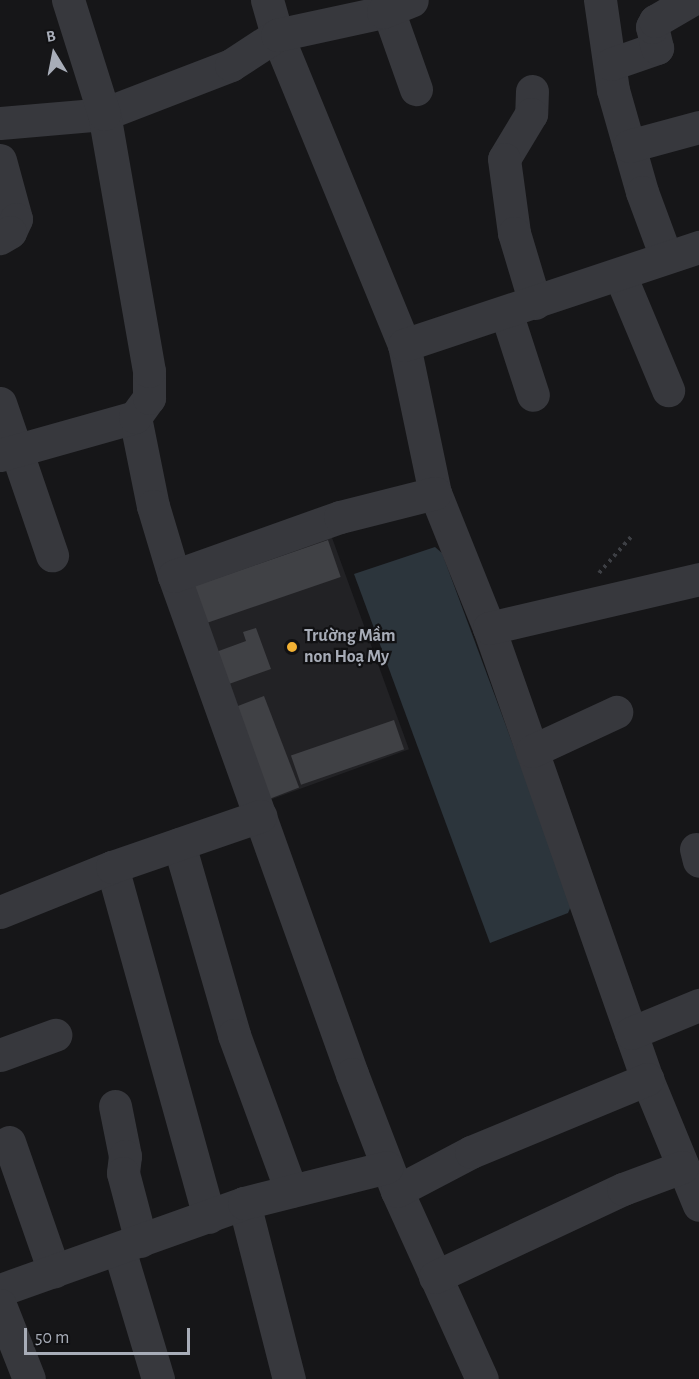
<!DOCTYPE html>
<meta charset="utf-8">
<style>
body{margin:0}
#map{position:relative;width:699px;height:1379px;overflow:hidden;background:#161618;font-family:"Alegreya Sans",sans-serif}
div>[style]{position:absolute}
[style*='--x']{left:calc(var(--x)*1px);top:calc(var(--y)*1px);width:calc(var(--w)*1px);rotate:calc(var(--a)*1deg)}
.built>*{inset:0;background:#222225;transform-origin:0 0}
.water>*{inset:0;background:#2c353c}
.building>*{inset:0;background:#404145;transform-origin:0 0}
.path>*{height:4px;margin-top:-2px;transform-origin:0;background:repeating-linear-gradient(90deg,#3d3f44 0 3px,transparent 0 7.5px)}
.minor>*{height:33px;margin:-16.5px;padding:0 16.5px;transform-origin:16.5px;border-radius:16.5px;background:#37383d}
.dots>*{width:16px;height:16px;translate:-50% -50%;box-sizing:border-box;border:3px solid #111113;border-radius:50%}
span{translate:-50% -50%;white-space:nowrap;text-align:center;line-height:1.15;-webkit-text-stroke:4.5px #111113;paint-order:stroke}
.poi-label{font-size:18px;color:#a8adb8;font-weight:700}
.left{translate:0 -50%;text-align:left}
.north{position:absolute;left:24px;top:24px;width:60px;height:60px;-webkit-text-stroke:4px #111113;paint-order:stroke;rotate:350deg;font-size:16px;font-weight:700;line-height:24px;text-align:center;color:#a8adb8}
.north::after{content:'';display:block;margin:auto;width:21px;height:27px;background:#a8adb8;clip-path:polygon(50% 0,100% 100%,50% 72%,0 100%)}
.scale{position:absolute;left:24px;top:1328px;width:166px;height:27px;box-sizing:border-box;border:3px solid #a8adb8;border-top:0;padding-left:8px;font-size:18px;line-height:21px;white-space:nowrap;color:#a8adb8;-webkit-text-stroke:4px #111113;paint-order:stroke}
</style>
<div id="map">
<div class="built">
<i style="left:331px;top:535px;width:228px;height:150px;rotate:70deg"></i>
</div>
<div class="water">
<i style="clip-path:polygon(435px 547px,442px 553px,572px 904px,568px 913px,490px 943px,354px 574px)"></i>
</div>
<div class="building">
<i style="left:328px;top:540px;width:39px;height:141px;rotate:71deg"></i>
<i style="clip-path:polygon(256px 628px,271px 669px,229px 684px,216px 652px,246px 641px,243px 632px)"></i>
<i style="left:264px;top:696px;width:98px;height:32px;rotate:69deg"></i>
<i style="left:394px;top:720px;width:31px;height:109px;rotate:71deg"></i>
</div>
<div class="path">
<i style="--x:599;--y:573;--w:48;--a:-48.4"></i>
</div>
<div class="minor">
<i style="--x:267;--y:0;--w:36;--a:74"></i>
<i style="--x:277;--y:35;--w:335;--a:67.7"></i>
<i style="--x:404;--y:345;--w:151;--a:78.2"></i>
<i style="--x:435;--y:493;--w:145;--a:68.2"></i>
<i style="--x:489;--y:628;--w:478;--a:70.7"></i>
<i style="--x:647;--y:1079;--w:136;--a:67.6"></i>
<i style="--x:600;--y:0;--w:91;--a:81.8"></i>
<i style="--x:613;--y:90;--w:106;--a:74.1"></i>
<i style="--x:642;--y:192;--w:69;--a:69.7"></i>
<i style="--x:388;--y:10;--w:84;--a:70.5"></i>
<i style="--x:611;--y:64;--w:49;--a:-19.2"></i>
<i style="--x:657;--y:48;--w:22;--a:-103"></i>
<i style="--x:652;--y:27;--w:7;--a:-63"></i>
<i style="--x:655;--y:21;--w:42;--a:-30.3"></i>
<i style="--x:532;--y:91;--w:23;--a:92"></i>
<i style="--x:531;--y:114;--w:52;--a:121"></i>
<i style="--x:504;--y:159;--w:75;--a:82.3"></i>
<i style="--x:514;--y:233;--w:73;--a:73.3"></i>
<i style="--x:0;--y:123;--w:104;--a:-4.9"></i>
<i style="--x:104;--y:114;--w:136;--a:-21.1"></i>
<i style="--x:231;--y:65;--w:55;--a:-33.1"></i>
<i style="--x:277;--y:35;--w:108;--a:-12.2"></i>
<i style="--x:383;--y:12;--w:31;--a:-22"></i>
<i style="--x:629;--y:146;--w:73;--a:-15.2"></i>
<i style="--x:0;--y:160;--w:61;--a:74.8"></i>
<i style="--x:16;--y:219;--w:14;--a:115"></i>
<i style="--x:10;--y:232;--w:12;--a:149"></i>
<i style="--x:620;--y:275;--w:125;--a:67.3"></i>
<i style="--x:506;--y:312;--w:87;--a:72"></i>
<i style="--x:404;--y:345;--w:311;--a:-18.4"></i>
<i style="--x:0;--y:403;--w:161;--a:71.1"></i>
<i style="--x:135;--y:417;--w:91;--a:78.6"></i>
<i style="--x:153;--y:506;--w:73;--a:73.3"></i>
<i style="--x:174;--y:576;--w:529;--a:70.33"></i>
<i style="--x:352;--y:1074;--w:125;--a:69"></i>
<i style="--x:397;--y:1191;--w:206;--a:65.7"></i>
<i style="--x:0;--y:455;--w:140;--a:-15.7"></i>
<i style="--x:135;--y:417;--w:24;--a:-54"></i>
<i style="--x:149;--y:398;--w:27;--a:-90"></i>
<i style="--x:149;--y:371;--w:261;--a:-99.9"></i>
<i style="--x:104;--y:114;--w:120;--a:-107.5"></i>
<i style="--x:174;--y:576;--w:176;--a:-19.6"></i>
<i style="--x:340;--y:517;--w:98;--a:-14.2"></i>
<i style="--x:489;--y:628;--w:216;--a:-13.1"></i>
<i style="--x:532;--y:751;--w:93;--a:-24.9"></i>
<i style="--x:179;--y:844;--w:199;--a:73.9"></i>
<i style="--x:234;--y:1035;--w:166;--a:69.9"></i>
<i style="--x:696;--y:849;--w:12;--a:76"></i>
<i style="--x:112;--y:867;--w:363;--a:74.5"></i>
<i style="--x:0;--y:912;--w:121;--a:-21.9"></i>
<i style="--x:112;--y:867;--w:157;--a:-19"></i>
<i style="--x:631;--y:1033;--w:74;--a:-22.4"></i>
<i style="--x:0;--y:1055;--w:59;--a:-20"></i>
<i style="--x:115;--y:1106;--w:51;--a:78.7"></i>
<i style="--x:125;--y:1156;--w:17;--a:97"></i>
<i style="--x:123;--y:1173;--w:70;--a:75.2"></i>
<i style="--x:9;--y:1142;--w:137;--a:70.8"></i>
<i style="--x:397;--y:1191;--w:84;--a:-27.8"></i>
<i style="--x:471;--y:1152;--w:191;--a:-22.5"></i>
<i style="--x:244;--y:1203;--w:182;--a:75.7"></i>
<i style="--x:119;--y:1249;--w:136;--a:73.3"></i>
<i style="--x:435;--y:1277;--w:208;--a:-25.1"></i>
<i style="--x:623;--y:1189;--w:63;--a:-20.4"></i>
<i style="--x:0;--y:1290;--w:259;--a:-19.6"></i>
<i style="--x:244;--y:1203;--w:147;--a:-14.1"></i>
<i style="--x:0;--y:1305;--w:79;--a:68.6"></i>
</div>
<div class="dots">
<i style="left:292px;top:647px;background:#f2b134"></i>
</div>
<div class="poi-label">
<span class="left" style="left:304px;top:647px">Trường Mầm<br>non Hoạ My</span>
</div>
<div class="north">B</div>
<div class="scale">50 m</div>
</div>
